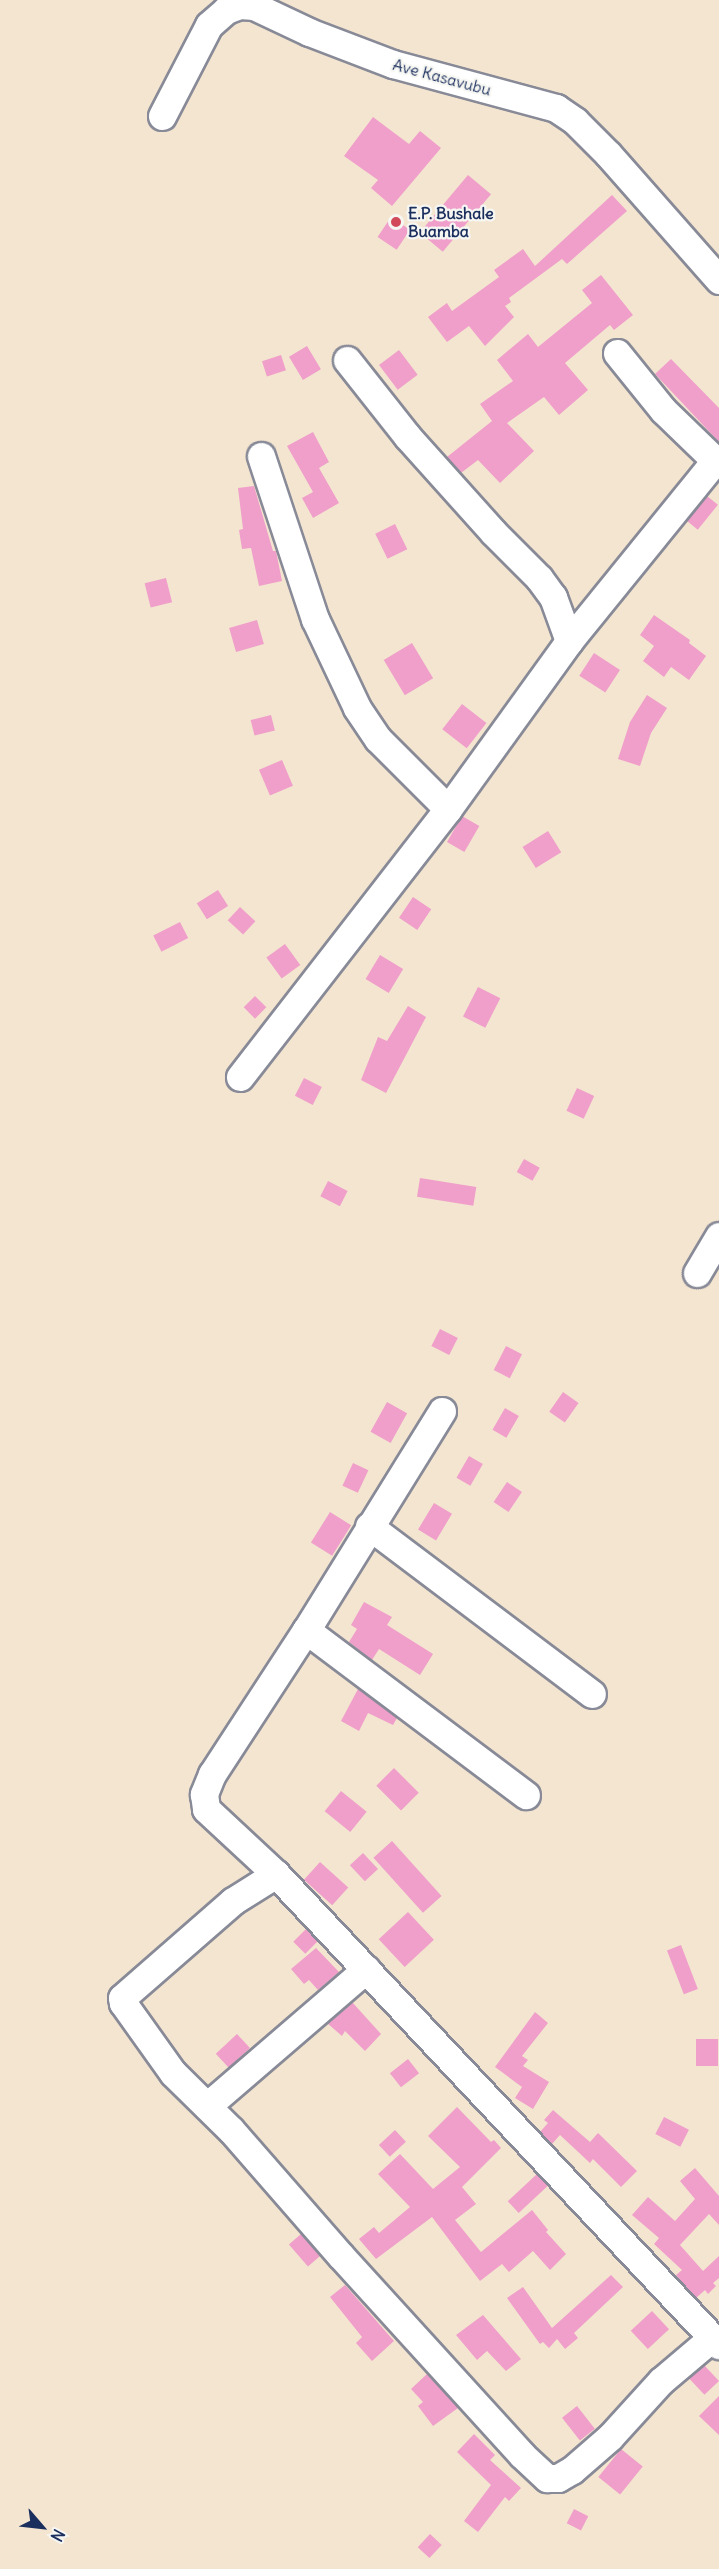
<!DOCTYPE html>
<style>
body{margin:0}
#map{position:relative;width:719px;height:2569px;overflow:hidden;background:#f4e5d0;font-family:Delius,sans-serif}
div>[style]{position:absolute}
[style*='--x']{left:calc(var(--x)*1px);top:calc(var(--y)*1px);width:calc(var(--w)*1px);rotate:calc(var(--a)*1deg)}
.building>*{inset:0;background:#ef9fca;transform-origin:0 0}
.roads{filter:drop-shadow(2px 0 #888a97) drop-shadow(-2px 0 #888a97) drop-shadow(0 2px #888a97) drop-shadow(0 -2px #888a97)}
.minor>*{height:27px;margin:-13.5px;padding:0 13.5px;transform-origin:13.5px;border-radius:13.5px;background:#fff}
.dots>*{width:16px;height:16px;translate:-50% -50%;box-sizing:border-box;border:3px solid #f6f6f2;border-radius:50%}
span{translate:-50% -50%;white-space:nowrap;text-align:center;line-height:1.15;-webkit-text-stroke:4.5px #f6f6f2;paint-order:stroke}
.street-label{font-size:16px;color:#1b2f5e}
.poi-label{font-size:16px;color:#1b2f5e;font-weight:700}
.left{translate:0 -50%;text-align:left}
.north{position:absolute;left:12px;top:2497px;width:60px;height:60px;-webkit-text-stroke:4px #f6f6f2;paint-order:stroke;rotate:118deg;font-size:16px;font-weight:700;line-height:24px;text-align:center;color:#1b2f5e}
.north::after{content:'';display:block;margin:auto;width:21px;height:27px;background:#1b2f5e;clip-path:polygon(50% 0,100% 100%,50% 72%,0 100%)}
</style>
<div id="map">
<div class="building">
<i style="clip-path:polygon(373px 117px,409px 144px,420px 131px,441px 148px,392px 206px,371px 188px,378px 180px,344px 156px)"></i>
<i style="left:468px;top:175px;width:30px;height:75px;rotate:40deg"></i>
<i style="clip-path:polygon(612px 195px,627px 211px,567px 264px,562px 259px,509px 298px,511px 302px,505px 306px,514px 317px,485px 346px,469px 326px,447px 342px,428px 317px,447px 303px,452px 311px,499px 277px,494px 270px,523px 249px,535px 266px)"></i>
<i style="left:391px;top:217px;width:23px;height:24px;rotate:34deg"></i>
<i style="clip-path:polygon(601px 275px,633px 315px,614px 330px,610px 325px,565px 363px,588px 390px,559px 415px,544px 397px,507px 423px,534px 451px,500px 483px,478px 460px,461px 473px,447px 457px,492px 421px,480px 404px,513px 381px,497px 360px,528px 334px,538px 347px,592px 303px,582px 290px)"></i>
<i style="left:307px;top:346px;width:27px;height:21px;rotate:59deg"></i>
<i style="left:399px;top:350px;width:31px;height:25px;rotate:53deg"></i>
<i style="left:281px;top:355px;width:16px;height:20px;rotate:72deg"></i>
<i style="clip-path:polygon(671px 359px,719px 408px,719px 442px,655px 374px)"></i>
<i style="clip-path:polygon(313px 432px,329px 462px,319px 468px,339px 503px,313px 518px,302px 498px,313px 492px,287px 446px)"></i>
<i style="clip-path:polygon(254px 486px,273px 551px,276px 551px,282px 581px,259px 586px,251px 548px,242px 549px,239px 530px,243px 529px,238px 488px)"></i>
<i style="left:707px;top:496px;width:14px;height:32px;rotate:39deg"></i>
<i style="left:395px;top:524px;width:28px;height:22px;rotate:64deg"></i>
<i style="left:166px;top:578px;width:25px;height:22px;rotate:76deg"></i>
<i style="clip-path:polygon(654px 615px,690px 640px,689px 643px,706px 656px,689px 680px,671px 667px,664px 677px,643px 661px,654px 646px,640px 635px)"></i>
<i style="left:257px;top:620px;width:25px;height:29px;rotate:74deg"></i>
<i style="left:412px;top:643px;width:41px;height:33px;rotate:59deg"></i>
<i style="left:594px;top:653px;width:31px;height:27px;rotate:33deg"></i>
<i style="clip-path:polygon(647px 695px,667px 708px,651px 733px,640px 766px,618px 759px,630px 722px)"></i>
<i style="left:462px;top:704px;width:31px;height:32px;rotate:38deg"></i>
<i style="left:271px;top:715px;width:16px;height:21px;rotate:76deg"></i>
<i style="left:282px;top:760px;width:28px;height:25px;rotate:67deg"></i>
<i style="left:462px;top:816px;width:20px;height:30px;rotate:30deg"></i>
<i style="left:548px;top:831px;width:25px;height:30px;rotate:58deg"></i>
<i style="left:218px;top:890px;width:19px;height:25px;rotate:58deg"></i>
<i style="left:413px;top:897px;width:22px;height:25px;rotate:34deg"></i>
<i style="left:240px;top:907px;width:21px;height:18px;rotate:43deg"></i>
<i style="left:180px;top:922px;width:18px;height:30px;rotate:63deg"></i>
<i style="left:285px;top:944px;width:26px;height:23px;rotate:54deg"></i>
<i style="left:380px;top:955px;width:27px;height:28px;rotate:31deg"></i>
<i style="left:478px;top:987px;width:25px;height:33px;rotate:27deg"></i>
<i style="left:255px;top:996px;width:16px;height:16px;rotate:45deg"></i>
<i style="clip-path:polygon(408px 1006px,426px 1017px,386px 1093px,361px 1080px,378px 1037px,387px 1041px)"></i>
<i style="left:304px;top:1078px;width:20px;height:20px;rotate:27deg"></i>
<i style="left:577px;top:1088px;width:19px;height:25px;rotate:25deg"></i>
<i style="left:524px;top:1159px;width:18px;height:15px;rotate:29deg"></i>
<i style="left:420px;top:1178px;width:57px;height:19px;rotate:9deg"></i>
<i style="left:328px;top:1181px;width:22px;height:17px;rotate:27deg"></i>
<i style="left:440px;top:1329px;width:20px;height:19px;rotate:27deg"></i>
<i style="left:506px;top:1346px;width:18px;height:27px;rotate:27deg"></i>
<i style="left:563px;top:1392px;width:19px;height:24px;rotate:35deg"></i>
<i style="left:387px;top:1402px;width:23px;height:34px;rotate:29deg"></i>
<i style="left:505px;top:1408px;width:16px;height:25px;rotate:30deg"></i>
<i style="left:469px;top:1456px;width:16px;height:25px;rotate:30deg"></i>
<i style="left:353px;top:1463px;width:17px;height:25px;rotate:25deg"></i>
<i style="left:507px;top:1482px;width:18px;height:24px;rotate:34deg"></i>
<i style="left:434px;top:1503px;width:21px;height:31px;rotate:31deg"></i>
<i style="left:330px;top:1512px;width:25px;height:36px;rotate:32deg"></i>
<i style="clip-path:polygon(364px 1602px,392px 1617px,387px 1625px,433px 1654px,420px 1675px,379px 1649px,372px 1660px,349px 1642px,357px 1629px,351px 1625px)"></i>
<i style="clip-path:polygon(358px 1689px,397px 1718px,393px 1725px,368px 1713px,359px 1731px,341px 1721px)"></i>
<i style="left:394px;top:1768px;width:35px;height:25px;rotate:45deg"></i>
<i style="left:341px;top:1791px;width:33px;height:26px;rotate:39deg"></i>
<i style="left:392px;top:1841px;width:74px;height:25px;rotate:48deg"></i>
<i style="left:363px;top:1853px;width:22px;height:18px;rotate:47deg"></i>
<i style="left:320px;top:1862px;width:38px;height:24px;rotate:42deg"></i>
<i style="left:408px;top:1912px;width:38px;height:40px;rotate:47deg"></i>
<i style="left:306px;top:1929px;width:17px;height:18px;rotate:45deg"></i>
<i style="left:681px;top:1945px;width:47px;height:15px;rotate:69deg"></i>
<i style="clip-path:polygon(316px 1948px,339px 1972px,318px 1990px,309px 1980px,304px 1984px,291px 1969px)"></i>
<i style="clip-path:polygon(352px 2002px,381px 2034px,365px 2051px,345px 2031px,342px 2036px,327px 2023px)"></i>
<i style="clip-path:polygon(535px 2012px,548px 2023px,522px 2056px,528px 2060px,523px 2066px,549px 2082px,533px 2109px,515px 2098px,522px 2087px,495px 2067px)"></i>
<i style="left:237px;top:2034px;width:19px;height:29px;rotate:47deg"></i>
<i style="left:696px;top:2039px;width:22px;height:27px"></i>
<i style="left:408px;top:2059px;width:18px;height:23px;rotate:52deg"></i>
<i style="clip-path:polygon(457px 2107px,491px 2142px,494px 2140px,501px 2148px,462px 2187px,476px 2204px,455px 2220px,481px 2252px,532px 2210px,548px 2230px,546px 2232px,566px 2254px,550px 2270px,533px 2251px,509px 2272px,502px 2264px,480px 2281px,432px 2217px,376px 2259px,359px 2239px,374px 2227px,379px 2233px,410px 2207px,378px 2174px,400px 2154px,433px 2189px,460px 2167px,428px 2136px)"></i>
<i style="clip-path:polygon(553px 2110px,590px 2142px,598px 2133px,637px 2171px,621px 2187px,593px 2159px,590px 2163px,560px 2135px,552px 2144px,540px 2132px,548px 2123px,544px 2120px)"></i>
<i style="left:664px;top:2117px;width:28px;height:19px;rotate:27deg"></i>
<i style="left:395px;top:2130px;width:16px;height:22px;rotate:47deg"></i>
<i style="clip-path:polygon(695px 2168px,719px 2196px,719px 2225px,709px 2214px,680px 2245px,703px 2271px,719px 2256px,719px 2278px,713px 2283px,716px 2286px,708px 2294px,705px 2290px,696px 2298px,676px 2275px,682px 2270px,654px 2244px,659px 2238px,632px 2215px,648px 2197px,675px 2221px,695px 2199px,680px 2181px)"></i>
<i style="left:537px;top:2174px;width:16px;height:40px;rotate:47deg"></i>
<i style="left:301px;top:2234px;width:29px;height:16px;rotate:49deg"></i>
<i style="clip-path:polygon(611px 2275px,623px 2287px,574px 2333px,578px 2338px,565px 2349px,557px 2339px,549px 2348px,543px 2342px,540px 2344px,507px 2298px,523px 2287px,552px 2328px)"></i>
<i style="clip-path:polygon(345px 2285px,394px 2341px,372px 2361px,356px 2343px,362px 2337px,330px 2297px)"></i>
<i style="left:652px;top:2311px;width:25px;height:29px;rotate:47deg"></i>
<i style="clip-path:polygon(483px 2315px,521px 2359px,506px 2371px,487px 2351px,477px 2360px,456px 2335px)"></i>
<i style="left:704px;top:2365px;width:22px;height:20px;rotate:47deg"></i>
<i style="clip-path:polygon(427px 2374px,458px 2408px,433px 2426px,418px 2406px,423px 2402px,411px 2389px)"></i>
<i style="clip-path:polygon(719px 2396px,719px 2435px,699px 2416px)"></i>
<i style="left:577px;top:2406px;width:29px;height:19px;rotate:52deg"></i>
<i style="clip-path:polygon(474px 2434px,495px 2455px,490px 2460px,521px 2488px,509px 2501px,505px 2497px,478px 2532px,464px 2521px,491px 2485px,457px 2452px)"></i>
<i style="left:621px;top:2449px;width:28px;height:36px;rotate:39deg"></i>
<i style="left:574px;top:2509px;width:16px;height:16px;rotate:27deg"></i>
<i style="left:430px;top:2534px;width:16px;height:18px;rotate:43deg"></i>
</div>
<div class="roads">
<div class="minor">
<i style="--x:162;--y:116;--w:102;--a:-62.7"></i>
<i style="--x:209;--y:25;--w:23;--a:-41"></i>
<i style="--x:226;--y:10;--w:15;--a:-20"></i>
<i style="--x:240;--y:5;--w:14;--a:4"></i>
<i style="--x:254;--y:6;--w:61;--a:25.3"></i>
<i style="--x:309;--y:32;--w:90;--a:20.9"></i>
<i style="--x:393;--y:64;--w:169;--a:15.1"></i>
<i style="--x:556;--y:108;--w:23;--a:34"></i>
<i style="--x:575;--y:121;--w:47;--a:45"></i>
<i style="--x:608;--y:154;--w:168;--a:48.6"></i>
<i style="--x:617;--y:353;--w:73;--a:51.1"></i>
<i style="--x:663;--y:410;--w:78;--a:44"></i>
<i style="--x:347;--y:360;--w:97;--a:51.7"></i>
<i style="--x:407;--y:436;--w:129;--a:48.1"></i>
<i style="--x:493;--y:532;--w:65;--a:45"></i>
<i style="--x:539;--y:578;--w:24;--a:54"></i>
<i style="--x:553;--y:597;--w:47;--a:70"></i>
<i style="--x:261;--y:456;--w:172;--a:71.7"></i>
<i style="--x:315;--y:619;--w:98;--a:64.7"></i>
<i style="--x:357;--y:708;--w:37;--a:56"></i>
<i style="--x:378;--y:739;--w:99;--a:45"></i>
<i style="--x:240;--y:1077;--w:339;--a:-52.2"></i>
<i style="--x:448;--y:809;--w:207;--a:-54.2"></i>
<i style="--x:569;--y:641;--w:232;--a:-51"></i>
<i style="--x:697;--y:1273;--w:43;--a:-59.3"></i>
<i style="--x:442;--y:1411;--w:258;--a:121.8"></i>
<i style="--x:306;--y:1630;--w:172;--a:123.1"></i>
<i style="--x:212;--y:1774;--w:22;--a:112"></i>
<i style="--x:204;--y:1794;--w:15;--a:82"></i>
<i style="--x:206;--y:1809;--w:96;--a:42.9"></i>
<i style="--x:276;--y:1874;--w:647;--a:46.75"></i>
<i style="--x:369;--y:1526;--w:279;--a:37"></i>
<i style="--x:306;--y:1630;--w:275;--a:36.9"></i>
<i style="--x:276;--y:1874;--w:51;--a:147.9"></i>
<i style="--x:233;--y:1901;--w:147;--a:138.9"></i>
<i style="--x:122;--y:1998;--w:5;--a:79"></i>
<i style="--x:123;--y:2003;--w:86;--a:54.5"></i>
<i style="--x:173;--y:2073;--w:81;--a:44.5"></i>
<i style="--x:231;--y:2130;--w:167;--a:48.9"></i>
<i style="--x:341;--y:2256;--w:269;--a:47.7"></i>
<i style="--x:522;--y:2455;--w:34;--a:43"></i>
<i style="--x:547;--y:2478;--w:11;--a:0"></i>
<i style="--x:558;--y:2478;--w:16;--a:-30"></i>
<i style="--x:572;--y:2470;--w:50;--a:-41"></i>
<i style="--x:610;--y:2437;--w:76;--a:-47.7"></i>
<i style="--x:661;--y:2381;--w:68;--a:-40.2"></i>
<i style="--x:207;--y:2106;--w:210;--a:-40.7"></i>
</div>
</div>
<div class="dots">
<i style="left:396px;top:222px;background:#d1495b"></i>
</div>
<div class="street-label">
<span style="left:442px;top:77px;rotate:15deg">Ave Kasavubu</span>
</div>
<div class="poi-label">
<span class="left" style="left:408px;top:222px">E.P. Bushale<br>Buamba</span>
</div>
<div class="north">N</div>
</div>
